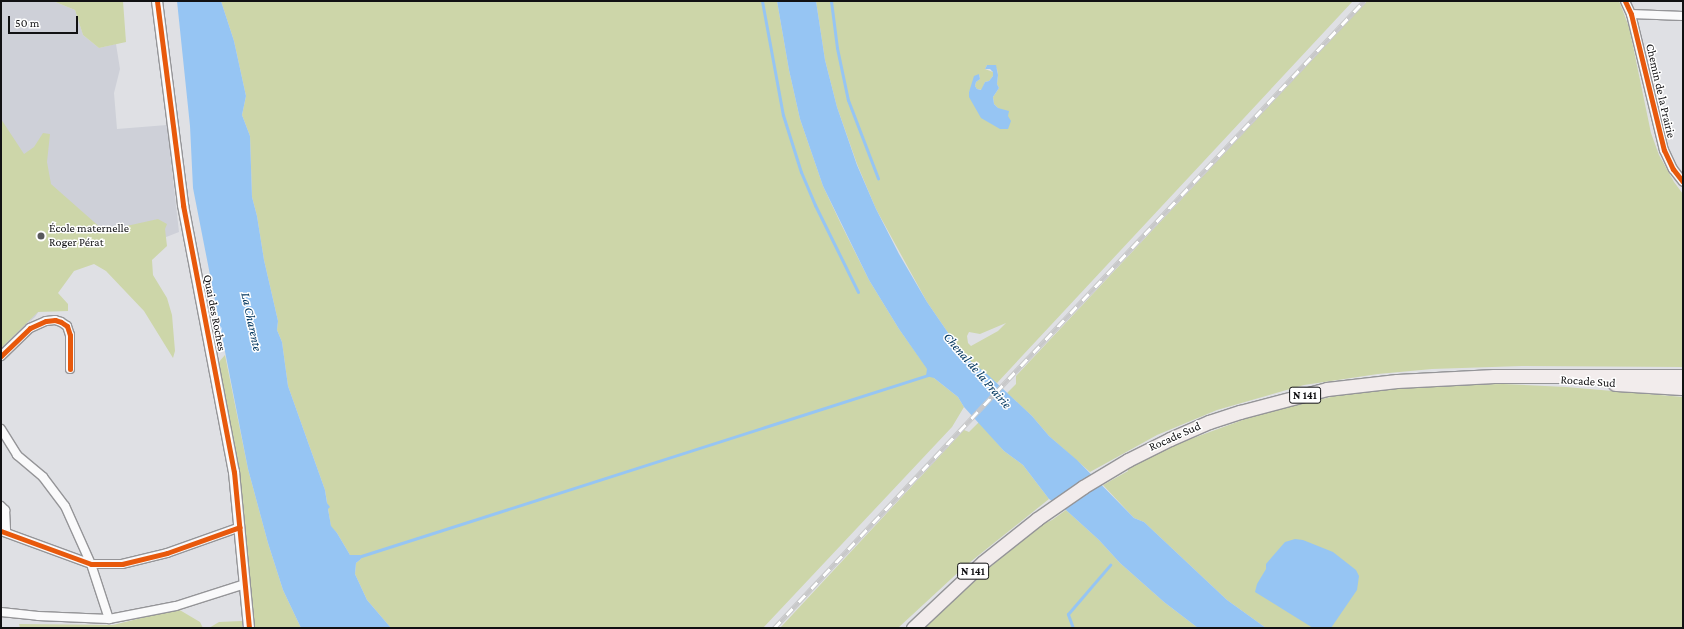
<!DOCTYPE html>
<meta charset="utf-8">
<style>
body{margin:0}
#map{position:relative;width:1684px;height:629px;overflow:hidden;background:#dfe0e4;font-family:"Crimson Pro",serif}
div>[style]{position:absolute}
[style*='--x']{left:calc(var(--x)*1px);top:calc(var(--y)*1px);width:calc(var(--w)*1px);rotate:calc(var(--a)*1deg)}
.built>*{inset:0;background:#ced0d8}
.green>*{inset:0;background:#cdd6a9}
.water>*{inset:0;background:#96c5f3}
.stream>*{height:3px;margin:-1.5px;padding:0 1.5px;transform-origin:1.5px;border-radius:1.5px;background:#96c5f3}
.roads{filter:drop-shadow(1px 0 #959598) drop-shadow(-1px 0 #959598) drop-shadow(0 1px #959598) drop-shadow(0 -1px #959598)}
.minor>*{height:8px;margin:-4px;padding:0 4px;transform-origin:4px;border-radius:4px;background:#fafafb}
.tertiary>*{height:10px;margin:-5px;padding:0 5px;transform-origin:5px;border-radius:5px;background:#fafafb}
.trunk>*{height:13px;margin:-6.5px;padding:0 6.5px;transform-origin:6.5px;border-radius:6.5px;background:#f2ecec}
.rail>*{height:4.5px;margin-top:-2.25px;transform-origin:0;background:repeating-linear-gradient(90deg,#fff 0 9px,#c8c8c9 0 18px);box-sizing:border-box;border-block:1px solid #c8c8c9}
.cycleway>*{height:5px;margin:-2.5px;padding:0 2.5px;transform-origin:2.5px;border-radius:2.5px;background:#e8590c}
.dots>*{width:11px;height:11px;translate:-50% -50%;box-sizing:border-box;border:2px solid #fff;border-radius:50%}
span{translate:-50% -50%;white-space:nowrap;text-align:center;line-height:1.15;-webkit-text-stroke:3px #fff;paint-order:stroke}
.shield-label span{padding:1px 3px;background:#fff;border:1px solid;border-radius:3px;-webkit-text-stroke-width:0}
.shield-label{font-size:11px;color:#111113;font-weight:700}
.street-label{font-size:12px;color:#111113}
.poi-label{font-size:12px;color:#111113}
.left{translate:0 -50%;text-align:left}
.water-label{font-size:13px;color:#043860;font-style:italic}
.frame{position:absolute;inset:0;border:2px solid #111113;pointer-events:none}
.scale{position:absolute;left:8px;top:16px;width:70px;height:18px;box-sizing:border-box;border:2px solid #111113;border-top:0;padding-left:5px;font-size:12px;line-height:14px;white-space:nowrap;color:#111113;-webkit-text-stroke:3px #fff;paint-order:stroke}
</style>
<div id="map">
<div class="built">
<i style="clip-path:polygon(1px 1px,53px 1px,75px 10px,83px 35px,99px 48px,116px 44px,120px 69px,114px 93px,117px 129px,167px 125px,179px 232px,151px 243px,85px 242px,35px 317px,1px 348px)"></i>
</div>
<div class="green">
<i style="clip-path:polygon(53px 1px,123px 1px,126px 42px,99px 48px,83px 35px,75px 10px)"></i>
<i style="clip-path:polygon(221px 1px,777px 1px,789px 70px,800px 119px,823px 186px,841px 224px,869px 280px,899px 329px,934px 378px,958px 397px,964px 407px,952px 427px,763px 628px,391px 628px,367px 600px,355px 574px,356px 563px,361px 559px,360px 555px,350px 555px,337px 533px,331px 527px,325px 490px,288px 386px,282px 342px,277px 330px,278px 321px,264px 260px,257px 216px,252px 197px,250px 136px,242px 115px,246px 96px,234px 41px)"></i>
<i style="clip-path:polygon(evenodd,816px 1px,1353px 1px,997px 383px,964px 356px,927px 302px,876px 209px,857px 164px,837px 107px,825px 60px,816px 1px,987px 65px,993px 65px,997px 69px,998px 75px,997px 84px,999px 88px,993px 97px,994px 104px,998px 108px,969px 92px,979px 74px,980px 79px,976px 82px,975px 86px,977px 89px,982px 90px,985px 82px,989px 81px,993px 76px,993px 72px,985px 69px,987px 65px,816px 1px,1006px 323px,998px 331px,971px 346px,968px 343px,967px 336px,969px 332px,980px 334px,1006px 323px)"></i>
<i style="clip-path:polygon(1367px 1px,1619px 1px,1629px 27px,1651px 133px,1659px 155px,1674px 182px,1683px 194px,1683px 367px,1522px 366px,1432px 369px,1378px 374px,1304px 385px,1217px 410px,1157px 435px,1090px 472px,1049px 436px,1032px 416px,1007px 393px,1016px 384px,1016px 376px)"></i>
<i style="clip-path:polygon(1px 119px,24px 154px,34px 147px,43px 133px,50px 134px,47px 162px,51px 184px,102px 229px,113px 229px,158px 219px,167px 224px,165px 229px,167px 246px,152px 260px,153px 275px,167px 298px,172px 315px,175px 351px,173px 358px,144px 311px,106px 271px,94px 264px,74px 271px,58px 293px,68px 304px,68px 311px,38px 312px,1px 348px)"></i>
<i style="clip-path:polygon(225px 355px,248px 469px,268px 543px,283px 590px,301px 628px,254px 628px,248px 558px,244px 528px,242px 526px,242px 500px,239px 471px,218px 363px)"></i>
<i style="clip-path:polygon(1503px 384px,1566px 387px,1683px 397px,1683px 628px,1266px 628px,1227px 600px,1144px 522px,1134px 518px,1103px 485px,1128px 471px,1127px 468px,1166px 448px,1248px 418px,1293px 406px,1339px 395px,1381px 390px,1450px 385px)"></i>
<i style="clip-path:polygon(979px 422px,1004px 451px,1023px 465px,1049px 499px,964px 567px,898px 628px,780px 628px,964px 430px,969px 432px)"></i>
<i style="clip-path:polygon(1066px 510px,1099px 540px,1120px 563px,1164px 602px,1198px 628px,922px 628px,978px 577px,1041px 525px,1052px 520px)"></i>
<i style="clip-path:polygon(178px 609px,200px 622px,203px 628px,20px 628px,19px 624px,113px 625px)"></i>
<i style="clip-path:polygon(242px 621px,242px 628px,209px 628px,219px 622px)"></i>
</div>
<div class="water">
<i style="clip-path:polygon(177px 1px,221px 1px,234px 41px,246px 96px,242px 115px,250px 136px,252px 197px,257px 216px,264px 260px,278px 321px,277px 330px,282px 342px,288px 386px,325px 490px,327px 503px,330px 507px,328px 509px,331px 526px,337px 533px,350px 555px,360px 555px,361px 559px,356px 563px,355px 574px,367px 600px,391px 628px,301px 628px,283px 590px,268px 543px,248px 469px,193px 188px,190px 126px)"></i>
<i style="clip-path:polygon(777px 1px,816px 1px,825px 60px,837px 107px,857px 165px,876px 209px,899px 254px,927px 302px,964px 356px,987px 374px,1032px 416px,1049px 436px,1077px 460px,1134px 518px,1144px 522px,1227px 600px,1266px 628px,1198px 628px,1164px 602px,1120px 563px,1099px 540px,1066px 510px,1049px 499px,1023px 465px,1004px 451px,964px 407px,958px 397px,934px 378px,926px 376px,927px 369px,899px 329px,869px 280px,823px 186px,800px 119px,789px 70px)"></i>
<i style="clip-path:polygon(987px 65px,996px 65px,998px 75px,997px 84px,999px 88px,993px 97px,994px 104px,998px 108px,1009px 111px,1008px 116px,1011px 121px,1008px 129px,1000px 129px,981px 118px,969px 97px,969px 92px,974px 76px,979px 74px,980px 79px,976px 82px,975px 86px,977px 89px,981px 90px,985px 82px,989px 81px,993px 76px,993px 72px,990px 69px,985px 69px)"></i>
<i style="clip-path:polygon(1295px 539px,1303px 540px,1333px 552px,1356px 570px,1359px 576px,1357px 590px,1331px 628px,1313px 628px,1255px 592px,1257px 584px,1266px 569px,1266px 564px,1285px 542px)"></i>
</div>
<div class="stream">
<i style="--x:762;--y:1;--w:116;--a:79.6"></i>
<i style="--x:783;--y:115;--w:60;--a:72.5"></i>
<i style="--x:801;--y:172;--w:36;--a:67"></i>
<i style="--x:815;--y:205;--w:97;--a:63.7"></i>
<i style="--x:831;--y:1;--w:47;--a:82.7"></i>
<i style="--x:837;--y:48;--w:53;--a:78.1"></i>
<i style="--x:848;--y:100;--w:84;--a:69"></i>
<i style="--x:358;--y:557;--w:598;--a:-17.71"></i>
<i style="--x:1073;--y:628;--w:15;--a:-110"></i>
<i style="--x:1068;--y:614;--w:65;--a:-49.4"></i>
</div>
<div class="roads">
<div class="minor">
<i style="--x:1625;--y:1;--w:14;--a:65"></i>
<i style="--x:1631;--y:14;--w:140;--a:76.4"></i>
<i style="--x:1664;--y:150;--w:21;--a:65"></i>
<i style="--x:1673;--y:169;--w:16;--a:52"></i>
<i style="--x:1631;--y:14;--w:52;--a:2.2"></i>
<i style="--x:1;--y:356;--w:40;--a:-44"></i>
<i style="--x:30;--y:328;--w:17;--a:-24"></i>
<i style="--x:46;--y:321;--w:9;--a:-6"></i>
<i style="--x:55;--y:320;--w:6;--a:18"></i>
<i style="--x:61;--y:322;--w:7;--a:34"></i>
<i style="--x:67;--y:326;--w:9;--a:72"></i>
<i style="--x:70;--y:335;--w:34;--a:90"></i>
<i style="--x:1;--y:429;--w:31;--a:58"></i>
<i style="--x:17;--y:455;--w:34;--a:40"></i>
<i style="--x:43;--y:477;--w:36;--a:53"></i>
<i style="--x:65;--y:506;--w:64;--a:65.9"></i>
<i style="--x:91;--y:564;--w:58;--a:71.9"></i>
<i style="--x:1;--y:506;--w:6;--a:45"></i>
<i style="--x:5;--y:510;--w:22;--a:87"></i>
<i style="--x:1;--y:531;--w:96;--a:20.1"></i>
<i style="--x:91;--y:564;--w:31;--a:0"></i>
<i style="--x:122;--y:564;--w:46;--a:-13.7"></i>
<i style="--x:167;--y:553;--w:77;--a:-19.6"></i>
<i style="--x:1;--y:612;--w:37;--a:6"></i>
<i style="--x:38;--y:616;--w:71;--a:2.4"></i>
<i style="--x:109;--y:619;--w:68;--a:-11"></i>
<i style="--x:176;--y:606;--w:72;--a:-17.7"></i>
</div>
<div class="tertiary">
<i style="--x:157;--y:1;--w:206;--a:82.7"></i>
<i style="--x:183;--y:205;--w:272;--a:79.2"></i>
<i style="--x:234;--y:472;--w:157;--a:84.5"></i>
</div>
<div class="trunk">
<i style="--x:1615;--y:384;--w:68;--a:3.4"></i>
<i style="--x:913;--y:628;--w:96;--a:-43.3"></i>
<i style="--x:983;--y:562;--w:69;--a:-38.5"></i>
<i style="--x:1037;--y:519;--w:56;--a:-34.8"></i>
<i style="--x:1083;--y:487;--w:52;--a:-31"></i>
<i style="--x:1128;--y:460;--w:47;--a:-26.6"></i>
<i style="--x:1170;--y:439;--w:43;--a:-23.6"></i>
<i style="--x:1209;--y:422;--w:33;--a:-18"></i>
<i style="--x:1240;--y:412;--w:90;--a:-14.8"></i>
<i style="--x:1327;--y:389;--w:70;--a:-6.5"></i>
<i style="--x:1397;--y:381;--w:97;--a:-3"></i>
<i style="--x:1494;--y:376;--w:189;--a:0"></i>
</div>
</div>
<div class="rail">
<i style="--x:774;--y:628;--w:861;--a:-46.74"></i>
</div>
<div class="cycleway">
<i style="--x:157;--y:1;--w:206;--a:82.7"></i>
<i style="--x:183;--y:205;--w:272;--a:79.2"></i>
<i style="--x:234;--y:472;--w:157;--a:84.5"></i>
<i style="--x:1625;--y:1;--w:14;--a:65"></i>
<i style="--x:1631;--y:14;--w:140;--a:76.4"></i>
<i style="--x:1664;--y:150;--w:21;--a:65"></i>
<i style="--x:1673;--y:169;--w:16;--a:52"></i>
<i style="--x:1;--y:356;--w:40;--a:-44"></i>
<i style="--x:30;--y:328;--w:17;--a:-24"></i>
<i style="--x:46;--y:321;--w:9;--a:-6"></i>
<i style="--x:55;--y:320;--w:6;--a:18"></i>
<i style="--x:61;--y:322;--w:7;--a:34"></i>
<i style="--x:67;--y:326;--w:9;--a:72"></i>
<i style="--x:70;--y:335;--w:34;--a:90"></i>
<i style="--x:1;--y:531;--w:96;--a:20.1"></i>
<i style="--x:91;--y:564;--w:31;--a:0"></i>
<i style="--x:122;--y:564;--w:46;--a:-13.7"></i>
<i style="--x:167;--y:553;--w:77;--a:-19.6"></i>
</div>
<div class="dots">
<i style="left:41px;top:236px;background:#59595c"></i>
</div>
<div class="shield-label">
<span style="left:1305px;top:395px">N 141</span>
<span style="left:973px;top:571px">N 141</span>
</div>
<div class="street-label">
<span style="left:1660px;top:91px;rotate:77deg">Chemin de la Prairie</span>
<span style="left:214px;top:313px;rotate:79deg">Quai des Roches</span>
<span style="left:1588px;top:382px;rotate:4deg">Rocade Sud</span>
<span style="left:1175px;top:437px;rotate:-24deg">Rocade Sud</span>
</div>
<div class="poi-label">
<span class="left" style="left:49px;top:236px">École maternelle<br>Roger Pérat</span>
</div>
<div class="water-label">
<span style="left:251px;top:322px;rotate:78deg">La Charente</span>
<span style="left:977px;top:371px;rotate:49deg">Chenal de la Prairie</span>
</div>
<div class="frame"></div>
<div class="scale">50 m</div>
</div>
